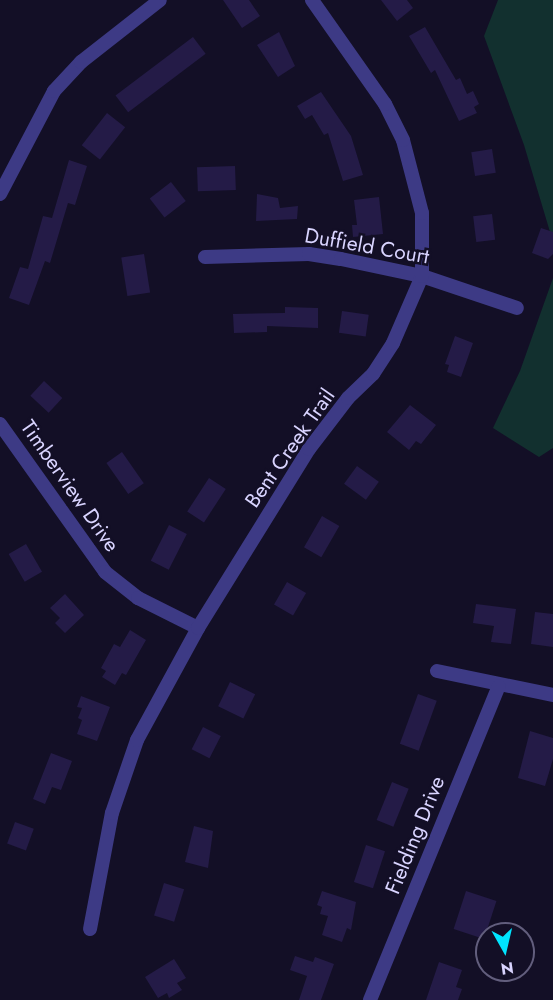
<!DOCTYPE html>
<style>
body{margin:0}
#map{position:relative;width:553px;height:1000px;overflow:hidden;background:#130f26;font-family:Jost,sans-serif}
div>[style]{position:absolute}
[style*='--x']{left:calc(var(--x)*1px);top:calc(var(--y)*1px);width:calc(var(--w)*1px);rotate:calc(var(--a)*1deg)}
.green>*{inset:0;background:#12302f}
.building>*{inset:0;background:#241b47;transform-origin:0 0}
.minor>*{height:14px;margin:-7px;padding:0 7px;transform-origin:7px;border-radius:7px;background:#3d3a85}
span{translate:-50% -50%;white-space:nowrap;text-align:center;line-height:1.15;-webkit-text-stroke:5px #130f26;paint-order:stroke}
.street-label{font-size:21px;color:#d9d4ff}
.north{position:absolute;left:475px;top:922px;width:60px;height:60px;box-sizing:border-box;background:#130f26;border:2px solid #625e7d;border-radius:50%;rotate:172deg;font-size:16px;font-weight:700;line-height:24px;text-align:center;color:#d9d4ff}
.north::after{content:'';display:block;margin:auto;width:21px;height:27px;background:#00e5ff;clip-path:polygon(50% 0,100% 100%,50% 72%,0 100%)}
</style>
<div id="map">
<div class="green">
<i style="clip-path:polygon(498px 0,553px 0,553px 242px,524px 145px,484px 36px)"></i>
<i style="clip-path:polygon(553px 278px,553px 448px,539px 457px,493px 428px,520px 371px)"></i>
</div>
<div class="building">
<i style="clip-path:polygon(223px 0,249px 0,260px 16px,242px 28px)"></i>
<i style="clip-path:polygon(381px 0,407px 0,413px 8px,397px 21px)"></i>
<i style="clip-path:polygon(425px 27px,456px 80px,460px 78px,467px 94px,473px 91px,479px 104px,474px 107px,477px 113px,459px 121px,435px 70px,431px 73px,409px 36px)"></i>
<i style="clip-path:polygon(279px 32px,295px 66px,278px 77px,257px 45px)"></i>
<i style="left:193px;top:37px;width:21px;height:97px;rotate:53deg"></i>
<i style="clip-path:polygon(321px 92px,351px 136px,363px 175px,343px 181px,328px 133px,324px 135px,312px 115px,305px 119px,297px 106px)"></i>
<i style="left:107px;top:113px;width:23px;height:41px;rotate:38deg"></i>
<i style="left:492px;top:149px;width:24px;height:21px;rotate:81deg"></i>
<i style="clip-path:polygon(69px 160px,87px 166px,75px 205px,68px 203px,50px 263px,45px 261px,29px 305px,9px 298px,20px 267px,28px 269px,43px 216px,52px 218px)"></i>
<i style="left:235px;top:166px;width:24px;height:38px;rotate:88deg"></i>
<i style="left:171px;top:182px;width:24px;height:27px;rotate:52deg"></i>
<i style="clip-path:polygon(257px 194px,278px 198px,280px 208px,298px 206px,297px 219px,256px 221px)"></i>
<i style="clip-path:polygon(379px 197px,383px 234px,353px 237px,352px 225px,357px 225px,354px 200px)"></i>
<i style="left:492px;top:214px;width:26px;height:19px;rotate:83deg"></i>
<i style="clip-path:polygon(541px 228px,553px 232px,553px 254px,548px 259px,532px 253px)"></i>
<i style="left:144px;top:254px;width:39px;height:23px;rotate:81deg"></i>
<i style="clip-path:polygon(285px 307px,318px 308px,318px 328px,267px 326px,267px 332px,234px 333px,233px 314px,285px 313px)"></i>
<i style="left:342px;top:311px;width:27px;height:22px;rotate:8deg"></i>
<i style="clip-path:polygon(455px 336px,473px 343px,461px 377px,447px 372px,449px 365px,445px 364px)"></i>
<i style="left:44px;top:381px;width:25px;height:20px;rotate:43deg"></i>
<i style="clip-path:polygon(410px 405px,436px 425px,421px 444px,416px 441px,409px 450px,387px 432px)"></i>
<i style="left:122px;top:452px;width:38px;height:19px;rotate:55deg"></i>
<i style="left:357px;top:466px;width:27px;height:22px;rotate:36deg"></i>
<i style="left:209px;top:478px;width:20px;height:40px;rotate:33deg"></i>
<i style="left:322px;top:516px;width:20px;height:36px;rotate:30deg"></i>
<i style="left:169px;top:525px;width:20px;height:40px;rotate:27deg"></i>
<i style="left:26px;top:544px;width:32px;height:20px;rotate:60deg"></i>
<i style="left:287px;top:582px;width:22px;height:26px;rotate:30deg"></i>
<i style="clip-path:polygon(65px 594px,84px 615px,65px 633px,55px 623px,60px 618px,50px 608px)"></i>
<i style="clip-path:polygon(476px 604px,516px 609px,511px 644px,491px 642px,494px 626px,473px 623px)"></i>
<i style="clip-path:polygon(535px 612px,553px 614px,553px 647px,531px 644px)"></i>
<i style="clip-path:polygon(130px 630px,146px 640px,126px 675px,122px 673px,115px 685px,102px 677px,106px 671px,101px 668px,114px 644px,120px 647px)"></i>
<i style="left:230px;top:682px;width:28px;height:27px;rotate:26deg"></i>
<i style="left:418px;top:694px;width:20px;height:53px;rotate:20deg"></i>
<i style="clip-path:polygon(81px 696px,110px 707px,97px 741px,77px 734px,82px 720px,78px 718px,82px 708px,77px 707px)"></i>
<i style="left:203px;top:727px;width:20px;height:25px;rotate:27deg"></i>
<i style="clip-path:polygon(530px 731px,553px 738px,553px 759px,545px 786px,518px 778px)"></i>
<i style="clip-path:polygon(51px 753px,72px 761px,61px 790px,52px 787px,45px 804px,33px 799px)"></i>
<i style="left:392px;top:782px;width:18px;height:41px;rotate:22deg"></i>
<i style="left:15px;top:822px;width:20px;height:23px;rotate:20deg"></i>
<i style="clip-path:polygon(194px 826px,213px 831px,208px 868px,185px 862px)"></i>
<i style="left:366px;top:845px;width:20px;height:39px;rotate:18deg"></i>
<i style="left:164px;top:883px;width:21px;height:34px;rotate:17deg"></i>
<i style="clip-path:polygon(322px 891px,356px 902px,351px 930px,347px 928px,342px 942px,322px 935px,328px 916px,320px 914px,322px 907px,317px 905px)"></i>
<i style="left:466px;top:891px;width:32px;height:40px;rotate:18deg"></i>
<i style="clip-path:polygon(295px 956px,313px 962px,315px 957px,334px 964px,321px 1000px,299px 1000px,307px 976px,290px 970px)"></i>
<i style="clip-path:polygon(174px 959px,186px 978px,177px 983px,182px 990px,169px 998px,167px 993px,158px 998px,145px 977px)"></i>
<i style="clip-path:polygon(439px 962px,462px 970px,456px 987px,462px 989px,458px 1000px,426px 1000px)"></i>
</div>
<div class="minor">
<i style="--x:0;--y:194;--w:116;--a:-62.3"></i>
<i style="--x:54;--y:91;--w:40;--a:-47"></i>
<i style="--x:81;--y:62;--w:100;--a:-38.1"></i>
<i style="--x:205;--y:257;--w:104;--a:-1.7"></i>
<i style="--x:309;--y:254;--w:32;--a:9"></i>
<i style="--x:341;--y:259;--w:83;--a:11.9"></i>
<i style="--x:422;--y:276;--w:100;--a:18.6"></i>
<i style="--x:0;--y:424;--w:181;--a:54.6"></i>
<i style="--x:105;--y:572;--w:42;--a:38.2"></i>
<i style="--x:138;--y:598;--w:67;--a:26.6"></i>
<i style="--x:437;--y:671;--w:118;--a:11.7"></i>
<i style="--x:90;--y:929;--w:118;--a:-79.3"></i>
<i style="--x:112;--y:813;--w:77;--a:-71.1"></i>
<i style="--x:137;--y:740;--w:128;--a:-61.4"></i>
<i style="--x:198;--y:628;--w:211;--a:-58.2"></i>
<i style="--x:309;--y:449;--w:64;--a:-52.6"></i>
<i style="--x:348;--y:398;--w:35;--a:-44"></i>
<i style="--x:373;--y:374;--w:37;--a:-57"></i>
<i style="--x:393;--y:343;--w:73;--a:-66.6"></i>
<i style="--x:422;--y:276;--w:63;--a:-90"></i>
<i style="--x:422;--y:213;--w:75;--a:-104.6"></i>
<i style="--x:403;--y:140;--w:40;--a:-116.6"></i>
<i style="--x:385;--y:104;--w:127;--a:-125.1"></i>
<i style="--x:370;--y:1000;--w:339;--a:-67.7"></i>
</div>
<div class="street-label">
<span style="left:367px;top:246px;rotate:10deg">Duffield Court</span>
<span style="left:290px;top:448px;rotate:-55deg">Bent Creek Trail</span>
<span style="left:70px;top:486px;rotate:55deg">Timberview Drive</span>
<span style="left:415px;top:835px;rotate:-68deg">Fielding Drive</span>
</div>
<div class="north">N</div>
</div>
